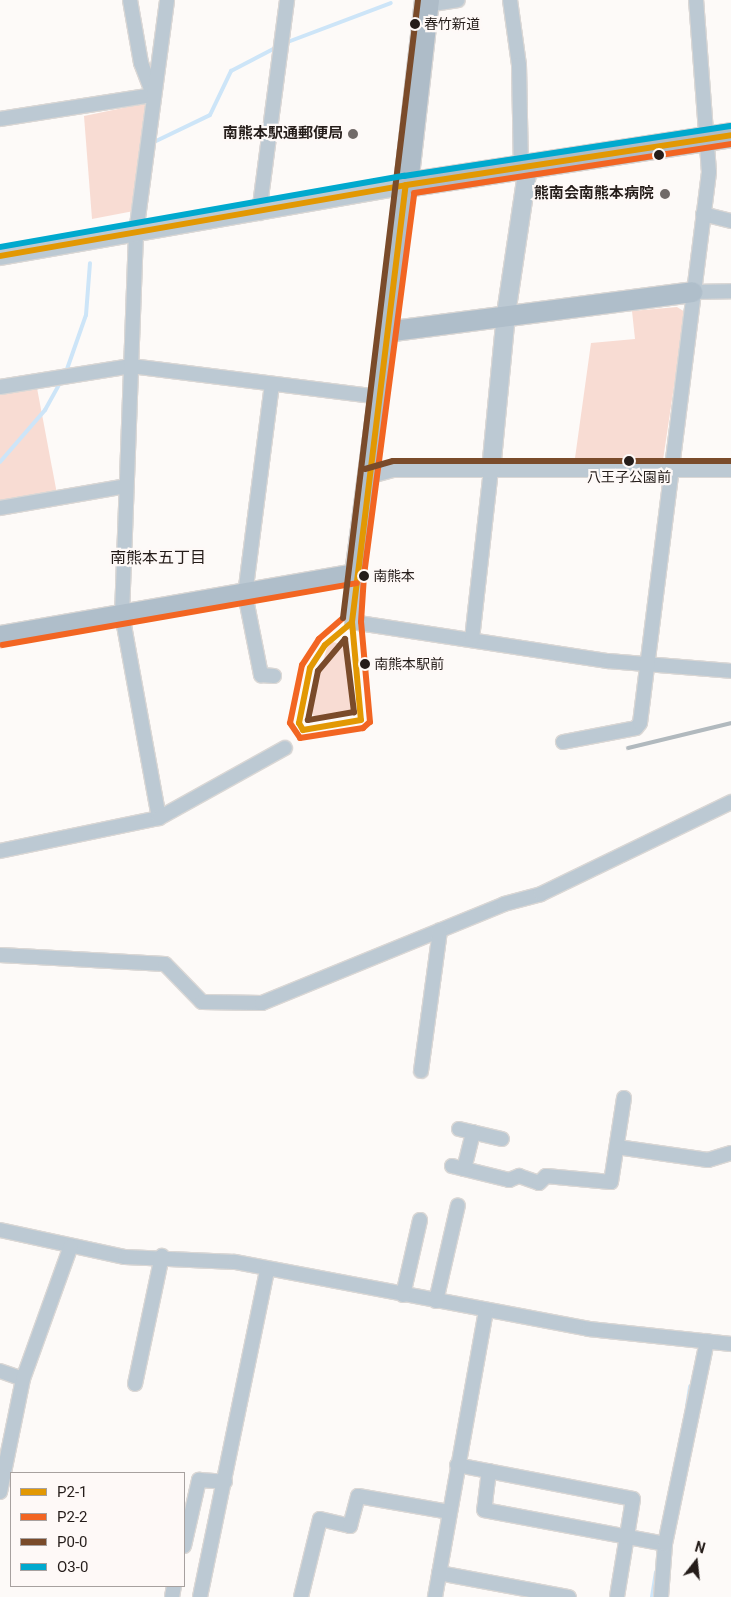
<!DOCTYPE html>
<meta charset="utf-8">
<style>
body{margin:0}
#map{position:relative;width:731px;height:1597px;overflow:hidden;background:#fdfaf8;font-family:Roboto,"Noto Sans JP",sans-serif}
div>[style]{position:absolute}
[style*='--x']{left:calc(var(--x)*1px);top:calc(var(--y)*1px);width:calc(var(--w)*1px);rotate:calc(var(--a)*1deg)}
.green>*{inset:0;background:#f8dcd3}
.stream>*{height:4px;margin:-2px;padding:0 2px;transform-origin:2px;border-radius:2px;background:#cde5f8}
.roads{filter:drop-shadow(1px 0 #dad7d5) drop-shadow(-1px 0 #dad7d5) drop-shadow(0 1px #dad7d5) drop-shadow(0 -1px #dad7d5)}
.minor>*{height:14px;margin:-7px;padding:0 7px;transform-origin:7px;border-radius:7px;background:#bcc9d3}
.tertiary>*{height:18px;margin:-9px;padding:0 9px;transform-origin:9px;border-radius:9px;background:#bcc9d3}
.secondary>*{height:20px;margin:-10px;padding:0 10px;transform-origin:10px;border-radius:10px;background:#afbeca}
.trunk>*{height:24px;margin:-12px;padding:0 12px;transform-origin:12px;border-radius:12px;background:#aebcc8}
.rail>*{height:4px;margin:-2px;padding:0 2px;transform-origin:2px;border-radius:2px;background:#b1b9be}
.bus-1>*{height:6px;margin:-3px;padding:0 3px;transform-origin:3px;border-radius:3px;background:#e29803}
.bus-2>*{height:6px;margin:-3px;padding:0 3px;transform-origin:3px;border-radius:3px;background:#f26522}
.bus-3>*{height:6px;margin:-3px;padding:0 3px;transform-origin:3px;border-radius:3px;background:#7a4b2a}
.bus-4>*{height:6px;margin:-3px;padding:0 3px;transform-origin:3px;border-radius:3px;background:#00a9ce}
.dots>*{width:14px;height:14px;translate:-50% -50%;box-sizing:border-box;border:2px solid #fef9f7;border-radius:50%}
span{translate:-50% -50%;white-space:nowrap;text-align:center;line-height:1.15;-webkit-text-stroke:4.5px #fef9f7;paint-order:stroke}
.bus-label{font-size:14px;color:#251d1a}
.left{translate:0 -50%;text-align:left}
.poi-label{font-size:15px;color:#251d1a;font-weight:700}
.right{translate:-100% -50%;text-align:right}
.neighbourhood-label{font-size:16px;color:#251d1a}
.legend{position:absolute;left:10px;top:1472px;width:175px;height:115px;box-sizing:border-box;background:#fef9f7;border:1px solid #a7a19f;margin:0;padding:6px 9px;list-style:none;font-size:15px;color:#251d1a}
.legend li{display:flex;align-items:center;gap:10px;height:25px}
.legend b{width:25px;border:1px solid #a7a19f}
.north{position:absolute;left:671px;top:1537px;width:50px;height:50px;-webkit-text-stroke:4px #fef9f7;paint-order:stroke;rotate:16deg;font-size:14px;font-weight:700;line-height:20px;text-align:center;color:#251d1a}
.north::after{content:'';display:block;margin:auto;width:18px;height:22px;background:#251d1a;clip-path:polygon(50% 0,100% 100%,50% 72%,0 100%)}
</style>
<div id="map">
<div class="green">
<i style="clip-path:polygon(147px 103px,139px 210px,92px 219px,84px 116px)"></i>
<i style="clip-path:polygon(677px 307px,685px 312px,663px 460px,575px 458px,591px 343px,635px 339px,632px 311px)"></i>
<i style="clip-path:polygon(37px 388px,57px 494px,0 504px,0 394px)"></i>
<i style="clip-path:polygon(329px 641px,345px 645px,356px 708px,352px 714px,315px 720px,310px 706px)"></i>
</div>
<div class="stream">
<i style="--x:285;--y:43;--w:113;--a:-20.7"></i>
<i style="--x:154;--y:142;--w:62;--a:-25.7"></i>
<i style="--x:210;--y:115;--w:49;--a:-64.5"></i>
<i style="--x:231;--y:71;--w:52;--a:-27.6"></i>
<i style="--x:66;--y:372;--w:60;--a:-70.7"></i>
<i style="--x:86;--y:315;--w:52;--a:-85.6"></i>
<i style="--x:0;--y:462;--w:69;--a:-49.1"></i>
<i style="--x:45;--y:410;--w:33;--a:-61"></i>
<i style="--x:687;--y:1406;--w:20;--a:-81"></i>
<i style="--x:652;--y:1597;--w:25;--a:-81"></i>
</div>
<div class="roads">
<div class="minor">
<i style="--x:130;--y:0;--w:64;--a:80.1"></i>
<i style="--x:141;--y:63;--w:33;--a:69"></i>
<i style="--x:510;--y:0;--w:66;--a:82.1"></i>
<i style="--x:519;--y:65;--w:102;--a:88.9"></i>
<i style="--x:427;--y:5;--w:31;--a:-9"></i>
<i style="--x:0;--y:119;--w:155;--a:-8.9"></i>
<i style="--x:259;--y:213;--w:215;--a:-82.5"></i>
<i style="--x:703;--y:214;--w:29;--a:14"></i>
<i style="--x:692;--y:292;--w:39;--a:-1"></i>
<i style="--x:272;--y:384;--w:212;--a:97.3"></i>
<i style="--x:245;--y:594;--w:83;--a:78.8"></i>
<i style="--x:261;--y:675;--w:13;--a:4"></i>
<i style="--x:0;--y:387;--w:133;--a:-9.1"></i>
<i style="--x:131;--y:366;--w:250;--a:7.1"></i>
<i style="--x:367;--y:477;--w:27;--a:-15"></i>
<i style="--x:393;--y:470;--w:338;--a:0"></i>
<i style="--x:0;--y:508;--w:128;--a:-9.9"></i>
<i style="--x:354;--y:609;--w:13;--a:99"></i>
<i style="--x:352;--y:622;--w:259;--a:8.7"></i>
<i style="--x:608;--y:661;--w:123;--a:4.6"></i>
<i style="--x:472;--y:639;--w:170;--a:-83.6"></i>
<i style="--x:563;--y:742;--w:74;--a:-10.9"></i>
<i style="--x:636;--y:728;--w:6;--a:-51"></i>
<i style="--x:640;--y:723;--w:555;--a:-82.86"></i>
<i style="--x:709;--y:172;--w:172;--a:-94.3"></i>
<i style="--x:159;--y:818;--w:206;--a:-100.3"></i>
<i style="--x:122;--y:615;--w:382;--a:-87.9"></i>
<i style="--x:136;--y:233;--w:235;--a:-82.4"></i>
<i style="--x:0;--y:851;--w:162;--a:-11.7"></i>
<i style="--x:159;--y:818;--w:144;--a:-29.1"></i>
<i style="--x:0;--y:955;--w:165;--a:3.1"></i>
<i style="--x:165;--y:964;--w:53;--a:45.8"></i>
<i style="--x:202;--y:1002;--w:60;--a:1"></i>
<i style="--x:262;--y:1003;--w:261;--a:-22.2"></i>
<i style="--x:504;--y:904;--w:38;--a:-15"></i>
<i style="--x:541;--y:894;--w:211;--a:-25.8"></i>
<i style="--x:421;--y:1071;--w:142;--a:-82.3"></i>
<i style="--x:459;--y:1129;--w:44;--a:13.1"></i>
<i style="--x:617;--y:1147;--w:92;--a:8.1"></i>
<i style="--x:708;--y:1160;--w:24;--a:-17"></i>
<i style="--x:452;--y:1166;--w:59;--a:13.8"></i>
<i style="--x:509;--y:1180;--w:11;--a:-22"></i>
<i style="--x:519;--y:1176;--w:21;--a:19"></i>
<i style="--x:539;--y:1183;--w:10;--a:-45"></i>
<i style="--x:546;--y:1176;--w:65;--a:5.3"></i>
<i style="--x:611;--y:1182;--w:85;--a:-81.2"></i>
<i style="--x:464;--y:1169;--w:38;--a:-76"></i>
<i style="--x:0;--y:1230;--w:128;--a:12.2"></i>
<i style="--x:125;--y:1257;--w:110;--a:2.6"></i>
<i style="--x:235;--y:1262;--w:360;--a:10.7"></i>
<i style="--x:589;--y:1329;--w:143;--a:6"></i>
<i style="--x:403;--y:1295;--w:77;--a:-77.2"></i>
<i style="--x:436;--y:1301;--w:98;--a:-77.1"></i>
<i style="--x:0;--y:1371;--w:24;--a:19"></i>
<i style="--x:135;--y:1384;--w:131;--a:-78.1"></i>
<i style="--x:457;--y:1465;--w:179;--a:10.9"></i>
<i style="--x:633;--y:1499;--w:99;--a:99.3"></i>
<i style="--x:489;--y:1471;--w:39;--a:97"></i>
<i style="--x:484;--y:1510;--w:184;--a:10.6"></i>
<i style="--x:0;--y:1492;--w:115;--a:-78.5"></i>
<i style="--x:23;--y:1379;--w:141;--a:-70.2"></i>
<i style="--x:184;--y:1546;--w:68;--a:-77.2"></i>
<i style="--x:199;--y:1480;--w:26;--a:4"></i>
<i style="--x:439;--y:1573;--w:132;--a:10.5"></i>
<i style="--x:172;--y:1597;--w:11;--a:-80"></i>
<i style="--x:200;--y:1597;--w:333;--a:-78.4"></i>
<i style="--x:301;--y:1597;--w:80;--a:-76.3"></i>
<i style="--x:320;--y:1519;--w:31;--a:13"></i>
<i style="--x:350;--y:1526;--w:31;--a:-75"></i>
<i style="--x:358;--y:1496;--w:92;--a:10"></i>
<i style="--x:435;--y:1597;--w:290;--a:-79.9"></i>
<i style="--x:661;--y:1597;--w:53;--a:-85.7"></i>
<i style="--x:665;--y:1544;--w:207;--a:-78.3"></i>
</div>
<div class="tertiary">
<i style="--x:0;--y:256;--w:412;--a:-9.9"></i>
<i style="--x:491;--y:470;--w:157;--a:-84.5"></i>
<i style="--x:506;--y:314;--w:150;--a:-81.5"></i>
<i style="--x:354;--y:609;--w:35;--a:-88"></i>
</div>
<div class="secondary">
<i style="--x:386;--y:332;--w:309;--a:-7.4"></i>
<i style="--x:0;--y:636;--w:360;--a:-9.9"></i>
<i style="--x:355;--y:574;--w:392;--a:-82.5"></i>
</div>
<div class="trunk">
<i style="--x:427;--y:0;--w:186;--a:96.5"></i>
<i style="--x:406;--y:185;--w:329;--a:-8.7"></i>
</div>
</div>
<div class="rail">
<i style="--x:628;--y:748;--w:106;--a:-13.6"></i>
</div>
<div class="bus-1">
<i style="--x:0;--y:256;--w:412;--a:-9.9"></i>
<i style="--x:406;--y:185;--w:329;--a:-8.7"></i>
<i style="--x:352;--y:622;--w:98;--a:84.8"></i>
<i style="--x:361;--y:720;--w:59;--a:170.2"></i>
<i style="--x:303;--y:730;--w:8;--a:-120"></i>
<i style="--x:299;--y:723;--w:56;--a:-78.7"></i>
<i style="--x:310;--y:668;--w:27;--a:-57"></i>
<i style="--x:325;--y:645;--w:35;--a:-40"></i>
<i style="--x:352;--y:622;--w:440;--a:-83"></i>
</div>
<div class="bus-2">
<i style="--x:343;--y:618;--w:32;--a:139"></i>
<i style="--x:319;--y:639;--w:31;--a:123"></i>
<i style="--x:302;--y:665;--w:59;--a:101.7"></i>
<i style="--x:290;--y:723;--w:18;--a:56"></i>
<i style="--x:300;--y:738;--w:64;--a:-9"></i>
<i style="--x:363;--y:728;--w:9;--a:-41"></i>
<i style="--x:370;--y:722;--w:100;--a:-95.1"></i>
<i style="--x:361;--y:622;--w:47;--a:-86.3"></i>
<i style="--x:364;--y:575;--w:385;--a:-82.5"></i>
<i style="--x:414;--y:193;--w:321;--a:-8.8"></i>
<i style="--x:2;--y:645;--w:360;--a:-9.9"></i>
</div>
<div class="bus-3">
<i style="--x:365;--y:469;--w:29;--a:-16"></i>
<i style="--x:393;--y:461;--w:338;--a:0"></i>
<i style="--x:343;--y:618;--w:623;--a:-83.08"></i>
<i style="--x:345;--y:639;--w:74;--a:83"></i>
<i style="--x:354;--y:712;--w:47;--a:170.1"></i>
<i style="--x:308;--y:720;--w:50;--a:-78.5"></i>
<i style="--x:318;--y:671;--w:42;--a:-49.8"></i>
</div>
<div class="bus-4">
<i style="--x:0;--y:247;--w:410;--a:-10"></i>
<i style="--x:404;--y:176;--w:330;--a:-8.7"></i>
</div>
<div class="dots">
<i style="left:415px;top:24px;background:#251d1a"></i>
<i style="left:353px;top:134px;background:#716a68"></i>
<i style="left:659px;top:155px;background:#251d1a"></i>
<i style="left:665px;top:194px;background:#716a68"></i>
<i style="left:629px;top:461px;background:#251d1a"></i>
<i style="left:364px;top:576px;background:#251d1a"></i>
<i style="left:365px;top:664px;background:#251d1a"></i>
</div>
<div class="bus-label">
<span class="left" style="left:424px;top:24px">春竹新道</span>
<span style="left:629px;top:477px">八王子公園前</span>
<span class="left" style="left:373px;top:576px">南熊本</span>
<span class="left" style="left:374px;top:664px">南熊本駅前</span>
</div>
<div class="poi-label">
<span class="right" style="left:343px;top:134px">南熊本駅通郵便局</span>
<span class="right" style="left:654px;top:194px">熊南会南熊本病院</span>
</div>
<div class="neighbourhood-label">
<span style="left:158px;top:558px">南熊本五丁目</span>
</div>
<ul class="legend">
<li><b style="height:6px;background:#e29803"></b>P2-1</li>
<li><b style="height:6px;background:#f26522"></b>P2-2</li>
<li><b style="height:6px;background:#7a4b2a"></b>P0-0</li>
<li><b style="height:6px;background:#00a9ce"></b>O3-0</li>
</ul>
<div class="north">N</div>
</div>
